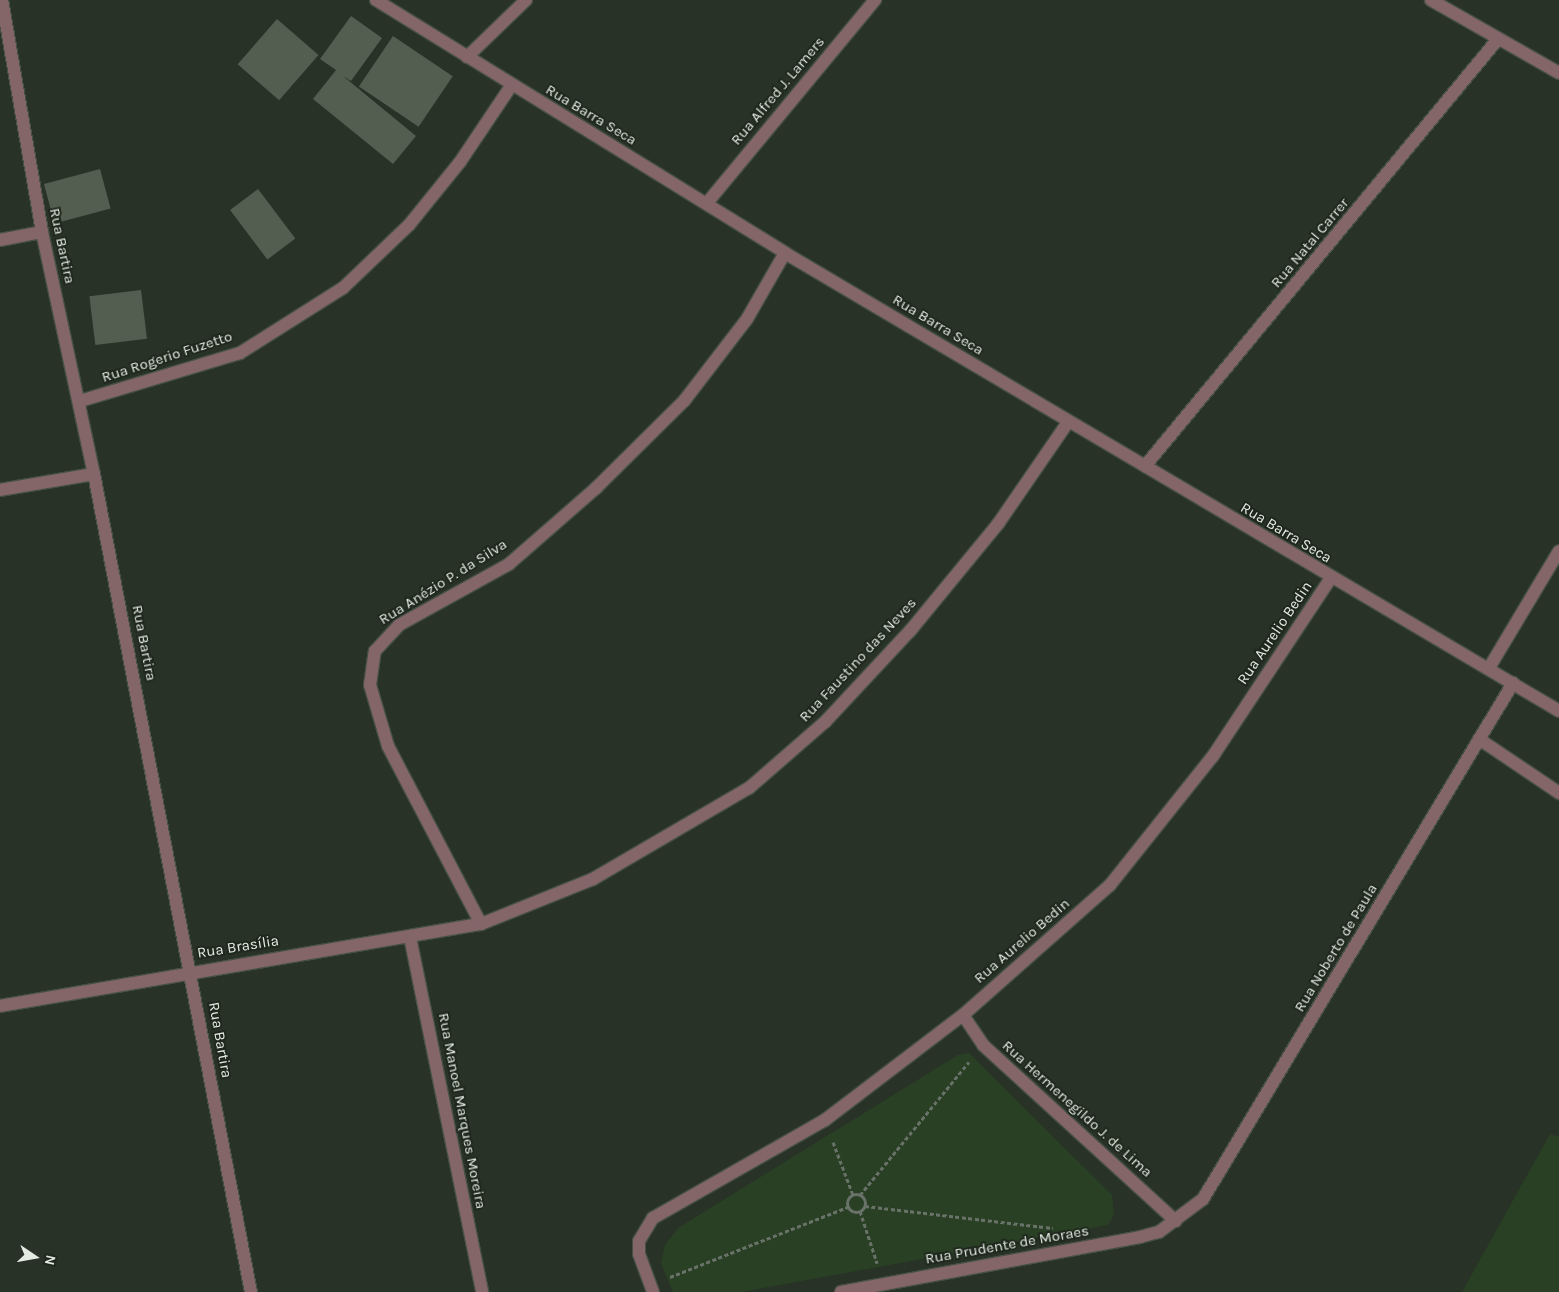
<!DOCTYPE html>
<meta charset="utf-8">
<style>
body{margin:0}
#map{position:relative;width:1559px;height:1292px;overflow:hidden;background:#283226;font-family:Karla,sans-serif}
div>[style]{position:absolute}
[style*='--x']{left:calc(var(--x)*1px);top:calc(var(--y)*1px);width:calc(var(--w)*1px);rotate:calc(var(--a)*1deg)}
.green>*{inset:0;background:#294025}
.building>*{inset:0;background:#535e51;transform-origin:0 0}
.path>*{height:3px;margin-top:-1.5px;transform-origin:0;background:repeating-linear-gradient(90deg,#697268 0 4px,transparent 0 6.5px)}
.path>.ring{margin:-1.5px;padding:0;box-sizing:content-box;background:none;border:3px solid #697268;border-radius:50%}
.roads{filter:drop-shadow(1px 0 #465044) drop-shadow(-1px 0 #465044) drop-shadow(0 1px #465044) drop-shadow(0 -1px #465044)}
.service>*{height:12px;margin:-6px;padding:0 6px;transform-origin:6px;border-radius:6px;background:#846669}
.minor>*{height:12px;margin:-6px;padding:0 6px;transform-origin:6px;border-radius:6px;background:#846669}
span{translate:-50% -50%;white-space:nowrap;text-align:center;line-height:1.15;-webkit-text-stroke:4px #1e281c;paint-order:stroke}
.street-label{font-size:15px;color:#e4ebe3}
.north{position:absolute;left:10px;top:1232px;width:50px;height:50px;-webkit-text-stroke:4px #1e281c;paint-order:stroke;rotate:102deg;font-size:14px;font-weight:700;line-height:20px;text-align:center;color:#e4ebe3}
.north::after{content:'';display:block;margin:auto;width:18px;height:22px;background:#e4ebe3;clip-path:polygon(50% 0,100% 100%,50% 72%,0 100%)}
</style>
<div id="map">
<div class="green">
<i style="clip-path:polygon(969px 1053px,1112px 1195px,1114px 1215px,1108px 1225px,742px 1292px,673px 1292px,661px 1263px,665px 1245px,678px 1228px,958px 1055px)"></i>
<i style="clip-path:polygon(1550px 1134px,1559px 1137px,1559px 1292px,1462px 1292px)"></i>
</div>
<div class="building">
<i style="clip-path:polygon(351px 16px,382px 38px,351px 81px,343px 76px,416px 136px,393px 164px,313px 99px,336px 70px,320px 59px)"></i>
<i style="left:277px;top:19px;width:55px;height:60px;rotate:41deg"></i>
<i style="left:393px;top:36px;width:72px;height:61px;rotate:34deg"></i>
<i style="left:100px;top:169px;width:41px;height:58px;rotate:75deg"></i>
<i style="left:258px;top:189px;width:62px;height:35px;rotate:53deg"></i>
<i style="left:141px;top:290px;width:49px;height:52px;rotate:83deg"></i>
</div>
<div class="path">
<i style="--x:833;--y:1142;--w:57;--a:69.3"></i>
<i class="ring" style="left:847px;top:1194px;width:15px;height:15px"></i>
<i style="--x:860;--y:1195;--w:172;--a:-50.7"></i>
<i style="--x:865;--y:1206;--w:189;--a:6.7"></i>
<i style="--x:860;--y:1211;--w:55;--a:71.9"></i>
<i style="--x:670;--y:1277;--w:191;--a:-21.5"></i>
</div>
<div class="roads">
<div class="service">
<i style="--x:1479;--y:739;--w:97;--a:34"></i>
</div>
<div class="minor">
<i style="--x:2;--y:0;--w:235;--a:80.2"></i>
<i style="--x:42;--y:232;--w:248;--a:77.9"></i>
<i style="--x:94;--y:474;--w:833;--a:79.14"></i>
<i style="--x:376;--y:0;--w:481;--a:31.7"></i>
<i style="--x:785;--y:253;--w:899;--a:30.61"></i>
<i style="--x:1431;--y:0;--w:147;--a:29.7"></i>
<i style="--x:467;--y:57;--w:82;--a:-44"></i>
<i style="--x:707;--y:203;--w:264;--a:-50.4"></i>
<i style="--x:0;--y:240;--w:43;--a:-10.8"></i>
<i style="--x:80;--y:401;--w:167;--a:-16.7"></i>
<i style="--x:240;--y:353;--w:122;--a:-32.3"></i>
<i style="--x:343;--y:288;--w:91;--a:-43.7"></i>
<i style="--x:409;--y:225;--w:81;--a:-51"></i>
<i style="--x:460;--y:162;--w:92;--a:-56.1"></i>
<i style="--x:1145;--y:466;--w:554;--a:-50.42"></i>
<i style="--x:0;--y:490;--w:95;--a:-9.7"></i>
<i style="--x:1489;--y:668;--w:136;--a:-59.1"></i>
<i style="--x:481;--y:924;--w:201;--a:-117.6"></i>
<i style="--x:388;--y:746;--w:64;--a:-106.4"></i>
<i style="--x:370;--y:685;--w:34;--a:-82"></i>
<i style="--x:375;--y:651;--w:35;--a:-47"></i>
<i style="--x:399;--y:625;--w:126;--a:-29"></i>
<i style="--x:509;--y:564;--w:116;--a:-41.1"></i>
<i style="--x:596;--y:488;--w:124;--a:-44.7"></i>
<i style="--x:684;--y:401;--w:103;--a:-52.5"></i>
<i style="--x:747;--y:319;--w:76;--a:-60.1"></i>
<i style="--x:410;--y:937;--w:362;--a:78.5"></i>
<i style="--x:0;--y:1006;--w:488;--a:-9.7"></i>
<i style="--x:481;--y:924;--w:121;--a:-21.9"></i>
<i style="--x:593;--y:879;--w:181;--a:-30.3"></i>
<i style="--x:749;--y:788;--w:101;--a:-41"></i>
<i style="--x:825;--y:722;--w:125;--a:-47"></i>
<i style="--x:910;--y:631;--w:139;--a:-50.6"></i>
<i style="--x:998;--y:524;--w:124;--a:-55.5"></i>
<i style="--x:963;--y:1015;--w:36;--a:56"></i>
<i style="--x:983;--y:1045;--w:261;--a:42.4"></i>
<i style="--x:653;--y:1292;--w:40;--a:-110.2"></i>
<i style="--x:639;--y:1254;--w:13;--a:-90"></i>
<i style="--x:639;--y:1241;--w:27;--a:-59"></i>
<i style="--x:653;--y:1218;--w:198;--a:-29.7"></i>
<i style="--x:825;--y:1120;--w:173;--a:-37.3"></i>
<i style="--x:963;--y:1015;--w:196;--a:-41.5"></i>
<i style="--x:1110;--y:885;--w:165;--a:-51.4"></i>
<i style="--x:1213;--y:756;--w:212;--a:-56.5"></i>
<i style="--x:841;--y:1292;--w:304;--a:-10.4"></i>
<i style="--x:1140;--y:1237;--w:20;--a:-15"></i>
<i style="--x:1159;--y:1232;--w:55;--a:-36.9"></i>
<i style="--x:1203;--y:1199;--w:602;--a:-59"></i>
</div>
</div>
<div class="street-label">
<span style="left:778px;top:91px;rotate:-50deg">Rua Alfred J. Lamers</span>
<span style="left:591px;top:115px;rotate:31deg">Rua Barra Seca</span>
<span style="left:1310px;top:243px;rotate:-50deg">Rua Natal Carrer</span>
<span style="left:62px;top:246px;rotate:78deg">Rua Bartira</span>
<span style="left:938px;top:325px;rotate:31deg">Rua Barra Seca</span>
<span style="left:167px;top:357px;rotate:-18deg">Rua Rogerio Fuzetto</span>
<span style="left:1286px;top:533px;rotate:31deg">Rua Barra Seca</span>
<span style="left:443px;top:582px;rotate:-32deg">Rua Anézio P. da Silva</span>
<span style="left:1275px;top:633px;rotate:-56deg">Rua Aurelio Bedin</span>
<span style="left:144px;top:643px;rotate:79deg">Rua Bartira</span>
<span style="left:858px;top:660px;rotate:-47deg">Rua Faustino das Neves</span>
<span style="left:1022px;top:941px;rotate:-41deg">Rua Aurelio Bedin</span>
<span style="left:238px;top:947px;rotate:-9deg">Rua Brasília</span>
<span style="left:1336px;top:948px;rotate:-59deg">Rua Noberto de Paula</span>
<span style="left:220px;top:1040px;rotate:80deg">Rua Bartira</span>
<span style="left:1077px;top:1109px;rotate:42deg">Rua Hermenegildo J. de Lima</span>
<span style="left:462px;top:1111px;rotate:79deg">Rua Manoel Marques Moreira</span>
<span style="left:1007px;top:1245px;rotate:-10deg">Rua Prudente de Moraes</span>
</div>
<div class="north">N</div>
</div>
